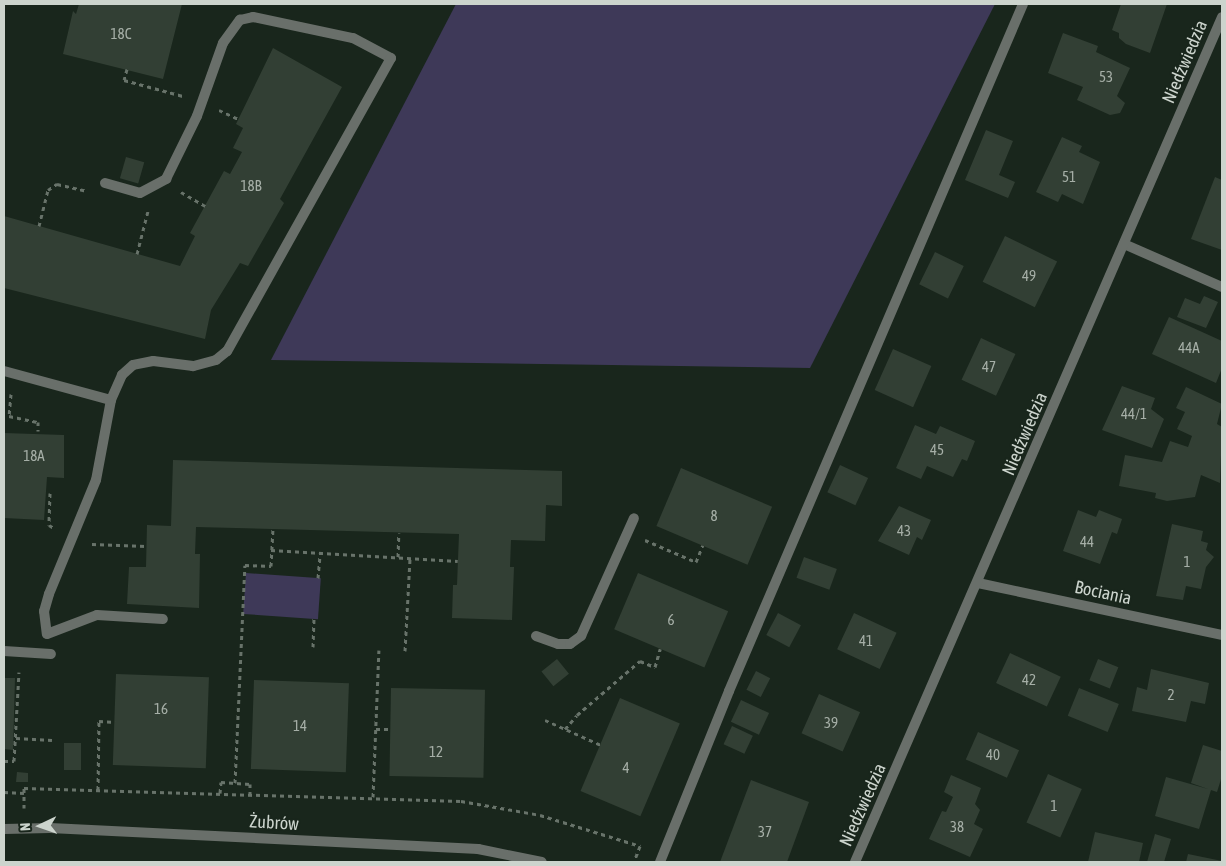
<!DOCTYPE html>
<meta charset="utf-8">
<style>
body{margin:0}
#map{position:relative;width:1226px;height:866px;overflow:hidden;background:#19261c;font-family:"Asap Condensed",sans-serif}
div>[style]{position:absolute}
[style*='--x']{left:calc(var(--x)*1px);top:calc(var(--y)*1px);width:calc(var(--w)*1px);rotate:calc(var(--a)*1deg)}
.green>*{inset:0;background:#3e3958;transform-origin:0 0}
.building>*{inset:0;background:#323f34;transform-origin:0 0}
.path>*{height:3px;margin-top:-1.5px;transform-origin:0;background:repeating-linear-gradient(90deg,#68736a 0 4px,transparent 0 8px)}
.lane>*{height:10px;margin:-5px;padding:0 5px;transform-origin:5px;border-radius:5px;background:#696f6a}
.street>*{height:10px;margin:-5px;padding:0 5px;transform-origin:5px;border-radius:5px;background:#696f6a}
span{translate:-50% -50%;white-space:nowrap;text-align:center;line-height:1.15;-webkit-text-stroke:4px #19261c;paint-order:stroke}
.number-label{font-size:15px;color:#a6afa7}
.number-label span{-webkit-text-stroke-width:0}
.street-label{font-size:18px;color:#ccd4cd}
.frame{position:absolute;inset:0;border:5px solid #ccd4cd;pointer-events:none}
.north{position:absolute;left:15px;top:801px;width:50px;height:50px;-webkit-text-stroke:4px #19261c;paint-order:stroke;rotate:267deg;font-size:14px;font-weight:700;line-height:20px;text-align:center;color:#ccd4cd}
.north::after{content:'';display:block;margin:auto;width:18px;height:22px;background:#ccd4cd;clip-path:polygon(50% 0,100% 100%,50% 72%,0 100%)}
</style>
<div id="map">
<div class="green">
<i style="clip-path:polygon(456px 4px,995px 4px,810px 368px,271px 360px)"></i>
<i style="left:246px;top:573px;width:75px;height:41px;rotate:4deg"></i>
</div>
<div class="building">
<i style="clip-path:polygon(79px 4px,182px 4px,163px 79px,63px 54px,73px 11px,76px 14px)"></i>
<i style="clip-path:polygon(1121px 4px,1167px 4px,1150px 53px,1126px 44px,1119px 38px,1119px 33px,1112px 30px)"></i>
<i style="clip-path:polygon(1063px 33px,1098px 46px,1096px 52px,1130px 68px,1117px 96px,1125px 103px,1120px 113px,1110px 115px,1077px 100px,1083px 87px,1048px 73px)"></i>
<i style="clip-path:polygon(273px 48px,342px 87px,280px 199px,284px 203px,248px 266px,240px 263px,211px 310px,205px 339px,4px 288px,4px 216px,180px 266px,195px 236px,190px 233px,224px 171px,230px 174px,242px 152px,233px 148px,243px 128px,236px 124px)"></i>
<i style="clip-path:polygon(986px 130px,1013px 141px,999px 175px,1015px 182px,1008px 198px,965px 180px)"></i>
<i style="clip-path:polygon(1062px 137px,1082px 146px,1079px 152px,1100px 162px,1083px 204px,1062px 194px,1058px 202px,1036px 192px)"></i>
<i style="left:126px;top:157px;width:19px;height:22px;rotate:16deg"></i>
<i style="clip-path:polygon(1215px 177px,1222px 180px,1222px 250px,1191px 239px)"></i>
<i style="left:1005px;top:236px;width:58px;height:51px;rotate:26deg"></i>
<i style="left:935px;top:252px;width:32px;height:36px;rotate:26deg"></i>
<i style="clip-path:polygon(1204px 296px,1218px 302px,1206px 328px,1177px 317px,1185px 298px,1200px 304px)"></i>
<i style="clip-path:polygon(1169px 317px,1222px 341px,1222px 368px,1216px 383px,1152px 354px)"></i>
<i style="left:981px;top:338px;width:38px;height:46px;rotate:25deg"></i>
<i style="left:893px;top:349px;width:42px;height:45px;rotate:24deg"></i>
<i style="clip-path:polygon(1122px 386px,1155px 398px,1151px 409px,1164px 419px,1152px 448px,1102px 430px)"></i>
<i style="clip-path:polygon(1186px 387px,1222px 404px,1217px 424px,1222px 427px,1220px 483px,1201px 475px,1195px 497px,1167px 501px,1155px 498px,1156px 493px,1119px 486px,1125px 455px,1162px 462px,1170px 441px,1188px 447px,1192px 436px,1177px 429px,1185px 412px,1176px 408px)"></i>
<i style="clip-path:polygon(915px 425px,936px 434px,940px 426px,975px 441px,967px 461px,962px 459px,953px 477px,927px 466px,921px 479px,896px 468px)"></i>
<i style="clip-path:polygon(4px 433px,64px 435px,64px 478px,47px 477px,44px 520px,4px 518px)"></i>
<i style="clip-path:polygon(173px 460px,562px 471px,562px 506px,546px 505px,545px 541px,511px 540px,510px 567px,514px 567px,512px 620px,452px 618px,453px 585px,457px 585px,459px 534px,196px 527px,195px 554px,200px 554px,199px 608px,127px 604px,129px 567px,146px 567px,147px 525px,171px 526px)"></i>
<i style="left:840px;top:465px;width:31px;height:30px;rotate:25deg"></i>
<i style="left:681px;top:468px;width:99px;height:63px;rotate:23deg"></i>
<i style="clip-path:polygon(899px 506px,931px 520px,922px 540px,917px 537px,909px 555px,878px 541px)"></i>
<i style="clip-path:polygon(1078px 510px,1096px 517px,1099px 510px,1122px 519px,1117px 534px,1112px 532px,1100px 564px,1063px 551px)"></i>
<i style="clip-path:polygon(1172px 524px,1203px 531px,1201px 541px,1208px 543px,1206px 550px,1214px 557px,1206px 567px,1201px 589px,1186px 586px,1183px 600px,1156px 596px)"></i>
<i style="left:804px;top:557px;width:35px;height:22px;rotate:20deg"></i>
<i style="left:638px;top:573px;width:98px;height:61px;rotate:23deg"></i>
<i style="left:778px;top:613px;width:26px;height:25px;rotate:28deg"></i>
<i style="left:854px;top:613px;width:47px;height:40px;rotate:25deg"></i>
<i style="left:1010px;top:653px;width:56px;height:33px;rotate:25deg"></i>
<i style="left:557px;top:659px;width:19px;height:20px;rotate:51deg"></i>
<i style="left:1098px;top:659px;width:22px;height:23px;rotate:22deg"></i>
<i style="clip-path:polygon(1151px 669px,1209px 683px,1205px 704px,1191px 701px,1186px 722px,1132px 711px,1137px 687px,1147px 690px)"></i>
<i style="left:756px;top:671px;width:16px;height:21px;rotate:27deg"></i>
<i style="left:116px;top:674px;width:93px;height:91px;rotate:2deg"></i>
<i style="clip-path:polygon(4px 678px,15px 678px,13px 750px,4px 749px)"></i>
<i style="left:254px;top:680px;width:95px;height:89px;rotate:2deg"></i>
<i style="left:391px;top:688px;width:94px;height:88px;rotate:1deg"></i>
<i style="left:1079px;top:688px;width:43px;height:30px;rotate:22deg"></i>
<i style="left:819px;top:694px;width:45px;height:43px;rotate:24deg"></i>
<i style="left:620px;top:698px;width:65px;height:101px;rotate:23deg"></i>
<i style="left:741px;top:700px;width:31px;height:24px;rotate:25deg"></i>
<i style="left:732px;top:726px;width:23px;height:20px;rotate:25deg"></i>
<i style="left:978px;top:732px;width:45px;height:30px;rotate:24deg"></i>
<i style="left:64px;top:743px;width:17px;height:27px"></i>
<i style="clip-path:polygon(1203px 745px,1222px 751px,1222px 776px,1217px 792px,1211px 790px,1199px 829px,1155px 816px,1166px 777px,1208px 789px,1191px 783px)"></i>
<i style="clip-path:polygon(17px 772px,28px 773px,28px 782px,16px 782px)"></i>
<i style="left:1048px;top:774px;width:37px;height:53px;rotate:24deg"></i>
<i style="clip-path:polygon(951px 775px,981px 788px,975px 804px,980px 810px,974px 824px,983px 829px,970px 857px,929px 839px,942px 811px,946px 812px,953px 797px,944px 792px)"></i>
<i style="clip-path:polygon(751px 780px,809px 802px,787px 862px,720px 862px)"></i>
<i style="clip-path:polygon(1095px 832px,1143px 843px,1139px 862px,1088px 862px)"></i>
<i style="clip-path:polygon(1155px 834px,1171px 839px,1164px 862px,1147px 862px)"></i>
<i style="clip-path:polygon(1188px 854px,1222px 861px,1222px 862px,1186px 862px)"></i>
</div>
<div class="path">
<i style="--x:127;--y:69;--w:11;--a:105"></i>
<i style="--x:124;--y:80;--w:61;--a:15.2"></i>
<i style="--x:219;--y:110;--w:21;--a:25"></i>
<i style="--x:181;--y:192;--w:28;--a:30"></i>
<i style="--x:39;--y:226;--w:37;--a:-76"></i>
<i style="--x:48;--y:190;--w:11;--a:-34"></i>
<i style="--x:57;--y:184;--w:31;--a:13"></i>
<i style="--x:137;--y:254;--w:44;--a:-75.7"></i>
<i style="--x:11;--y:394;--w:22;--a:95"></i>
<i style="--x:9;--y:416;--w:30;--a:12"></i>
<i style="--x:38;--y:422;--w:9;--a:90"></i>
<i style="--x:50;--y:493;--w:32;--a:92"></i>
<i style="--x:49;--y:525;--w:6;--a:31"></i>
<i style="--x:645;--y:540;--w:56;--a:23.3"></i>
<i style="--x:696;--y:562;--w:18;--a:-68"></i>
<i style="--x:92;--y:544;--w:54;--a:2.1"></i>
<i style="--x:271;--y:550;--w:187;--a:3.4"></i>
<i style="--x:398;--y:557;--w:24;--a:-88"></i>
<i style="--x:318;--y:578;--w:25;--a:-85"></i>
<i style="--x:313;--y:647;--w:29;--a:-88"></i>
<i style="--x:405;--y:651;--w:93;--a:-86.9"></i>
<i style="--x:545;--y:720;--w:61;--a:24.1"></i>
<i style="--x:376;--y:729;--w:14;--a:0"></i>
<i style="--x:565;--y:729;--w:18;--a:-49"></i>
<i style="--x:577;--y:715;--w:83;--a:-40.6"></i>
<i style="--x:640;--y:661;--w:16;--a:22"></i>
<i style="--x:655;--y:667;--w:19;--a:-74"></i>
<i style="--x:16;--y:738;--w:36;--a:3"></i>
<i style="--x:4;--y:761;--w:10;--a:0"></i>
<i style="--x:14;--y:761;--w:89;--a:-86.8"></i>
<i style="--x:235;--y:783;--w:218;--a:-87.4"></i>
<i style="--x:245;--y:565;--w:26;--a:2"></i>
<i style="--x:271;--y:566;--w:37;--a:-87"></i>
<i style="--x:98;--y:790;--w:69;--a:-89.2"></i>
<i style="--x:99;--y:721;--w:16;--a:4"></i>
<i style="--x:4;--y:792;--w:20;--a:3"></i>
<i style="--x:220;--y:793;--w:11;--a:-85"></i>
<i style="--x:221;--y:782;--w:29;--a:4"></i>
<i style="--x:250;--y:784;--w:10;--a:90"></i>
<i style="--x:373;--y:797;--w:147;--a:-87.7"></i>
<i style="--x:24;--y:808;--w:20;--a:-90"></i>
<i style="--x:24;--y:788;--w:437;--a:1.7"></i>
<i style="--x:461;--y:801;--w:80;--a:10"></i>
<i style="--x:540;--y:815;--w:105;--a:17.2"></i>
<i style="--x:640;--y:846;--w:17;--a:111"></i>
</div>
<div class="lane">
<i style="--x:105;--y:183;--w:36;--a:16"></i>
<i style="--x:140;--y:193;--w:30;--a:-28"></i>
<i style="--x:166;--y:179;--w:70;--a:-63.8"></i>
<i style="--x:197;--y:116;--w:77;--a:-70.4"></i>
<i style="--x:223;--y:43;--w:29;--a:-54"></i>
<i style="--x:240;--y:20;--w:13;--a:-13"></i>
<i style="--x:253;--y:17;--w:102;--a:11.9"></i>
<i style="--x:353;--y:38;--w:43;--a:27.8"></i>
<i style="--x:391;--y:58;--w:336;--a:119.2"></i>
<i style="--x:227;--y:351;--w:14;--a:141"></i>
<i style="--x:216;--y:360;--w:24;--a:165"></i>
<i style="--x:193;--y:366;--w:40;--a:-172.9"></i>
<i style="--x:153;--y:361;--w:20;--a:169"></i>
<i style="--x:133;--y:365;--w:15;--a:138"></i>
<i style="--x:122;--y:375;--w:27;--a:114"></i>
<i style="--x:111;--y:400;--w:81;--a:100.6"></i>
<i style="--x:96;--y:480;--w:123;--a:112.4"></i>
<i style="--x:49;--y:594;--w:18;--a:106"></i>
<i style="--x:44;--y:611;--w:23;--a:83"></i>
<i style="--x:47;--y:634;--w:53;--a:-20.8"></i>
<i style="--x:97;--y:615;--w:66;--a:3.5"></i>
<i style="--x:4;--y:371;--w:111;--a:15.2"></i>
<i style="--x:536;--y:636;--w:23;--a:20"></i>
<i style="--x:558;--y:644;--w:12;--a:0"></i>
<i style="--x:570;--y:644;--w:14;--a:-36"></i>
<i style="--x:581;--y:636;--w:129;--a:-65.8"></i>
<i style="--x:4;--y:651;--w:47;--a:3.7"></i>
<i style="--x:660;--y:862;--w:184;--a:-68"></i>
<i style="--x:729;--y:691;--w:747;--a:-66.83"></i>
</div>
<div class="street">
<i style="--x:1124;--y:244;--w:107;--a:23.7"></i>
<i style="--x:978;--y:583;--w:249;--a:12"></i>
<i style="--x:4;--y:829;--w:46;--a:-1.2"></i>
<i style="--x:50;--y:828;--w:429;--a:2.8"></i>
<i style="--x:478;--y:849;--w:65;--a:11.5"></i>
<i style="--x:855;--y:862;--w:921;--a:-66.52"></i>
</div>
<div class="number-label">
<span style="left:121px;top:34px">18C</span>
<span style="left:1106px;top:77px">53</span>
<span style="left:1069px;top:177px">51</span>
<span style="left:251px;top:186px">18B</span>
<span style="left:1029px;top:276px">49</span>
<span style="left:1189px;top:348px">44A</span>
<span style="left:989px;top:367px">47</span>
<span style="left:1134px;top:414px">44/1</span>
<span style="left:937px;top:450px">45</span>
<span style="left:34px;top:456px">18A</span>
<span style="left:714px;top:516px">8</span>
<span style="left:904px;top:531px">43</span>
<span style="left:1087px;top:542px">44</span>
<span style="left:1187px;top:562px">1</span>
<span style="left:671px;top:620px">6</span>
<span style="left:866px;top:641px">41</span>
<span style="left:1029px;top:680px">42</span>
<span style="left:1171px;top:695px">2</span>
<span style="left:161px;top:709px">16</span>
<span style="left:831px;top:723px">39</span>
<span style="left:300px;top:726px">14</span>
<span style="left:436px;top:752px">12</span>
<span style="left:993px;top:755px">40</span>
<span style="left:626px;top:768px">4</span>
<span style="left:1054px;top:806px">1</span>
<span style="left:957px;top:827px">38</span>
<span style="left:765px;top:832px">37</span>
</div>
<div class="street-label">
<span style="left:1185px;top:62px;rotate:-67deg">Niedźwiedzia</span>
<span style="left:1025px;top:434px;rotate:-67deg">Niedźwiedzia</span>
<span style="left:1103px;top:593px;rotate:12deg">Bociania</span>
<span style="left:863px;top:805px;rotate:-66deg">Niedźwiedzia</span>
<span style="left:274px;top:823px;rotate:3deg">Żubrów</span>
</div>
<div class="frame"></div>
<div class="north">N</div>
</div>
